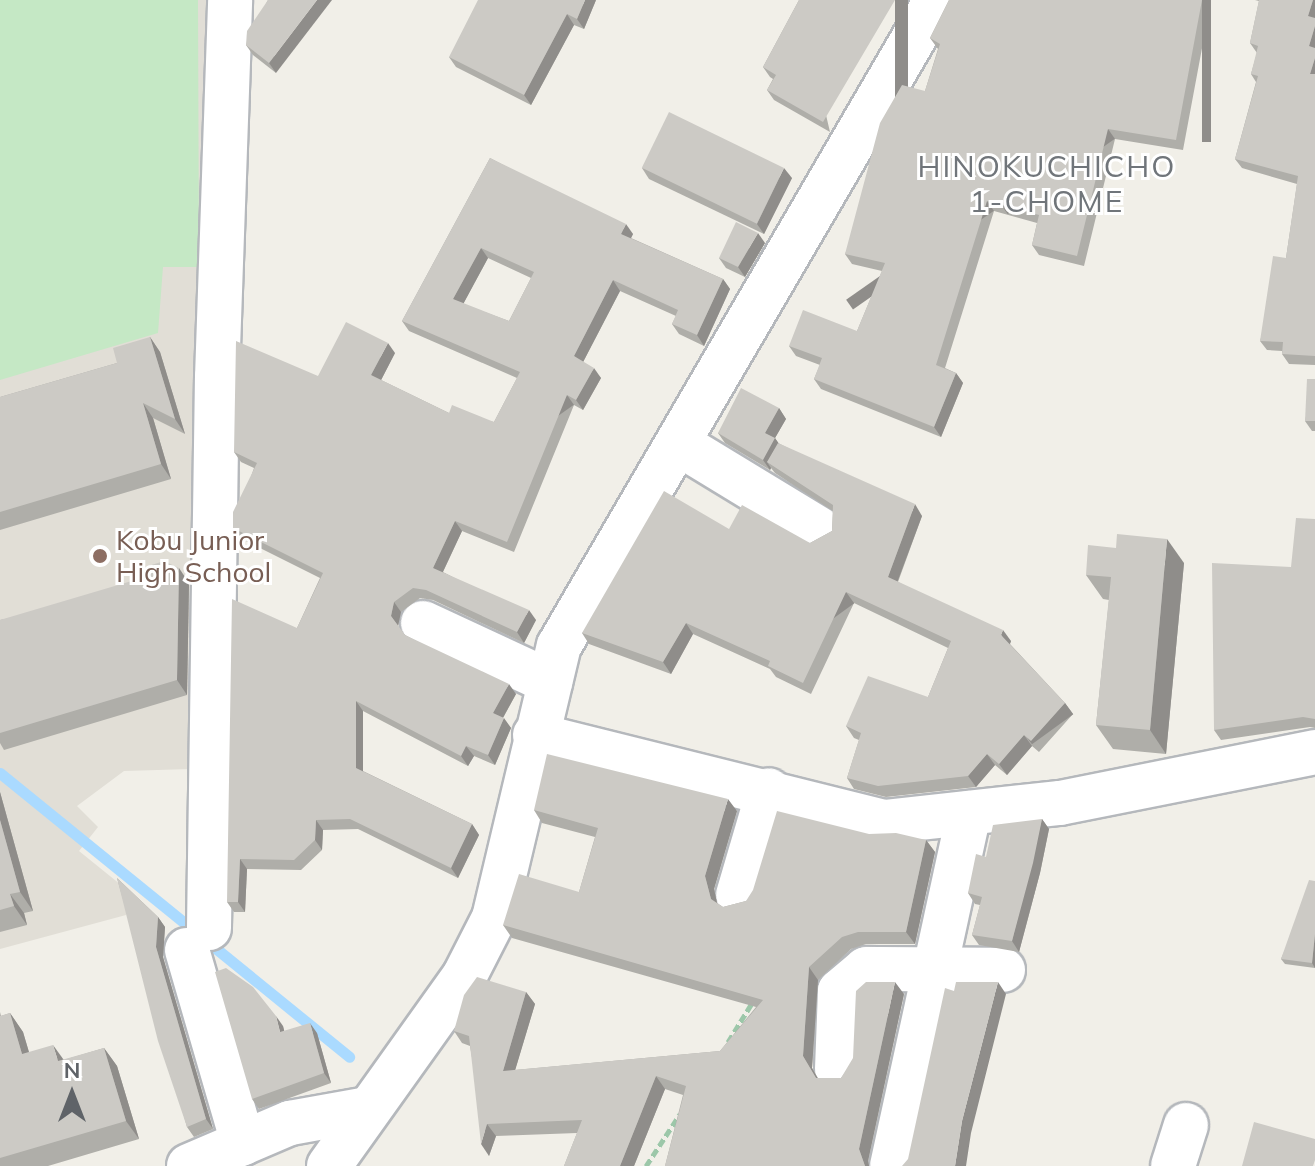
<!DOCTYPE html>
<style>
body{margin:0}
#map{position:relative;width:1315px;height:1166px;overflow:hidden;background:#f1efe8;font-family:Mulish,sans-serif}
div>[style]{position:absolute}
[style*='--x']{left:calc(var(--x)*1px);top:calc(var(--y)*1px);width:calc(var(--w)*1px);rotate:calc(var(--a)*1deg)}
.education>*{inset:0;background:#e1ded6}
.green>*{inset:0;background:#c5e8c5}
.stream>*{height:11px;margin:-5.5px;padding:0 5.5px;transform-origin:5.5px;border-radius:5.5px;background:#aadaff}
.path>*{height:5px;margin-top:-2.5px;transform-origin:0;background:repeating-linear-gradient(90deg,#9cc7a9 0 8px,transparent 0 12px)}
.roads{filter:drop-shadow(2px 0 #b5b8bc) drop-shadow(-2px 0 #b5b8bc) drop-shadow(0 2px #b5b8bc) drop-shadow(0 -2px #b5b8bc)}
.minor>*{height:44px;margin:-22px;padding:0 22px;transform-origin:22px;border-radius:22px;background:#fff}
.wall>*{inset:0;background:#afaea9}
.shaded-wall>*{inset:0;background:#8f8d8a;transform-origin:0 0}
.building>*{inset:0;background:#cccac5;transform-origin:0 0}
.dots>*{width:22px;height:22px;translate:-50% -50%;box-sizing:border-box;border:4px solid #fff;border-radius:50%}
span{translate:-50% -50%;white-space:nowrap;text-align:center;line-height:1.15;-webkit-text-stroke:6px #fff;paint-order:stroke}
.education-label{font-size:28px;color:#785e54}
.left{translate:0 -50%;text-align:left}
.neighbourhood-label{font-size:30px;color:#70757a;letter-spacing:2px}
.north{position:absolute;left:32px;top:1054px;width:80px;height:80px;-webkit-text-stroke:6px #fff;paint-order:stroke;rotate:0deg;font-size:22px;font-weight:700;line-height:32px;text-align:center;color:#5f6368}
.north::after{content:'';display:block;margin:auto;width:28px;height:36px;background:#5f6368;clip-path:polygon(50% 0,100% 100%,50% 72%,0 100%)}
</style>
<div id="map">
<div class="education">
<i style="clip-path:polygon(0 0,210px 0,191px 769px,124px 771px,77px 806px,98px 827px,79px 851px,126px 889px,126px 915px,0 949px)"></i>
</div>
<div class="green">
<i style="clip-path:polygon(0 0,198px 0,199px 267px,163px 267px,158px 333px,0 380px)"></i>
</div>
<div class="stream">
<i style="--x:0;--y:773;--w:450;--a:39.1"></i>
</div>
<div class="path">
<i style="--x:728;--y:1042;--w:46;--a:-58.4"></i>
<i style="--x:646;--y:1166;--w:62;--a:-56.8"></i>
</div>
<div class="roads">
<div class="minor">
<i style="--x:679;--y:444;--w:164;--a:31.3"></i>
<i style="--x:423;--y:623;--w:140;--a:24.9"></i>
<i style="--x:535;--y:735;--w:360;--a:14"></i>
<i style="--x:884;--y:822;--w:177;--a:-6.2"></i>
<i style="--x:1060;--y:803;--w:260;--a:-11.3"></i>
<i style="--x:738;--y:895;--w:109;--a:-73.6"></i>
<i style="--x:209;--y:928;--w:551;--a:-89.17"></i>
<i style="--x:217;--y:377;--w:377;--a:-88"></i>
<i style="--x:187;--y:950;--w:201;--a:73.8"></i>
<i style="--x:837;--y:1069;--w:78;--a:-87.8"></i>
<i style="--x:840;--y:991;--w:34;--a:-40"></i>
<i style="--x:866;--y:969;--w:137;--a:0.4"></i>
<i style="--x:189;--y:1166;--w:110;--a:-23.1"></i>
<i style="--x:290;--y:1123;--w:78;--a:-10.3"></i>
<i style="--x:329;--y:1166;--w:234;--a:-54.5"></i>
<i style="--x:465;--y:975;--w:64;--a:-63"></i>
<i style="--x:494;--y:918;--w:280;--a:-76.6"></i>
<i style="--x:559;--y:646;--w:748;--a:-59.73"></i>
<i style="--x:892;--y:1166;--w:361;--a:-77.7"></i>
<i style="--x:1173;--y:1166;--w:43;--a:-72.4"></i>
</div>
</div>
<div class="wall">
<i style="clip-path:polygon(268px 0,276px 73px,253px 55px,246px 45px)"></i>
<i style="clip-path:polygon(596px 0,584px 29px,574px 25px,531px 105px,456px 67px,449px 57px)"></i>
<i style="clip-path:polygon(799px 0,830px 132px,774px 100px,767px 90px,773px 79px,770px 77px,763px 67px)"></i>
<i style="clip-path:polygon(949px 0,1211px 0,1183px 150px,1115px 139px,1084px 266px,1039px 255px,1032px 245px,1037px 223px,994px 211px,945px 368px,956px 373px,963px 383px,941px 437px,821px 389px,814px 379px,820px 365px,796px 356px,789px 346px,857px 331px,882px 271px,852px 264px,845px 254px,925px 91px,938px 49px,930px 38px)"></i>
<i style="clip-path:polygon(1255px 0,1315px 0,1315px 365px,1289px 364px,1282px 354px,1282px 351px,1267px 350px,1260px 341px,1286px 258px,1297px 184px,1242px 168px,1235px 159px,1256px 82px,1251px 74px,1257px 53px,1250px 43px,1259px 1px)"></i>
<i style="clip-path:polygon(evenodd,490px 158px,633px 234px,631px 238px,723px 279px,730px 289px,704px 346px,679px 334px,672px 324px,676px 316px,620px 291px,583px 362px,601px 378px,583px 410px,574px 405px,514px 552px,462px 531px,443px 572px,536px 620px,524px 643px,433px 600px,420px 598px,401px 612px,398px 626px,405px 635px,516px 694px,503px 718px,511px 728px,495px 765px,474px 756px,468px 766px,363px 711px,363px 771px,472px 824px,479px 835px,458px 878px,358px 829px,323px 830px,322px 850px,301px 870px,247px 869px,245px 912px,234px 912px,227px 902px,297px 628px,320px 578px,240px 538px,233px 528px,254px 468px,241px 462px,234px 452px,318px 376px,395px 353px,381px 380px,449px 413px,494px 422px,517px 378px,409px 331px,402px 321px,490px 158px,488px 258px,531px 278px,509px 321px,463px 304px,488px 258px)"></i>
<i style="clip-path:polygon(642px 168px,792px 178px,764px 234px,649px 179px)"></i>
<i style="clip-path:polygon(765px 243px,745px 277px,726px 268px,719px 258px)"></i>
<i style="clip-path:polygon(150px 337px,160px 352px,185px 434px,153px 418px,171px 479px,0 530px,0 397px,117px 363px)"></i>
<i style="clip-path:polygon(1315px 379px,1315px 431px,1312px 431px,1305px 421px)"></i>
<i style="clip-path:polygon(779px 408px,786px 419px,775px 438px,778px 443px,922px 516px,898px 582px,1011px 641px,1010px 644px,1065px 703px,1073px 714px,1039px 752px,1032px 746px,1007px 775px,995px 765px,976px 787px,886px 797px,854px 789px,847px 778px,859px 740px,854px 738px,846px 726px,928px 697px,948px 648px,854px 603px,811px 694px,776px 677px,770px 669px,693px 634px,671px 674px,589px 644px,582px 633px,729px 529px,810px 543px,832px 531px,833px 511px,775px 473px,771px 468px,770px 470px,725px 443px,718px 433px)"></i>
<i style="clip-path:polygon(1315px 519px,1315px 728px,1310px 727px,1221px 740px,1214px 730px)"></i>
<i style="clip-path:polygon(1184px 563px,1166px 754px,1113px 749px,1096px 725px,1109px 600px,1103px 599px,1086px 575px)"></i>
<i style="clip-path:polygon(189px 583px,187px 695px,4px 750px,0 743px,0 620px)"></i>
<i style="clip-path:polygon(0 792px,33px 911px,24px 913px,27px 925px,0 932px)"></i>
<i style="clip-path:polygon(534px 810px,737px 811px,714px 889px,717px 903px,723px 907px,746px 901px,869px 834px,926px 840px,935px 852px,915px 944px,866px 944px,851px 949px,818px 980px,812px 1068px,818px 1078px,841px 1078px,904px 994px,868px 1161px,869px 1166px,665px 1166px,683px 1095px,665px 1089px,634px 1166px,564px 1166px,577px 1133px,496px 1136px,489px 1156px,470px 1046px,462px 1043px,454px 1031px,526px 992px,535px 1004px,515px 1070px,720px 1051px,756px 1007px,512px 938px,503px 925px,579px 892px,595px 837px,542px 823px)"></i>
<i style="clip-path:polygon(1042px 819px,1049px 829px,1040px 873px,1019px 952px,979px 945px,972px 935px,980px 905px,975px 904px,968px 893px,986px 857px)"></i>
<i style="clip-path:polygon(117px 878px,158px 917px,165px 927px,163px 957px,213px 1129px,194px 1137px,187px 1127px)"></i>
<i style="clip-path:polygon(1315px 881px,1315px 968px,1285px 964px,1281px 959px)"></i>
<i style="clip-path:polygon(0 1012px,1px 1016px,10px 1013px,23px 1032px,29px 1052px,64px 1060px,104px 1048px,117px 1066px,139px 1139px,48px 1166px,0 1166px)"></i>
<i style="clip-path:polygon(283px 1026px,284px 1031px,317px 1033px,331px 1083px,259px 1109px,252px 1099px)"></i>
</div>
<div class="shaded-wall">
<i style="clip-path:polygon(317px 0,332px 0,276px 73px,269px 63px)"></i>
<i style="clip-path:polygon(585px 0,596px 0,584px 29px,577px 19px)"></i>
<i style="left:895px;top:0;width:13px;height:142px"></i>
<i style="left:1202px;top:0;width:9px;height:142px"></i>
<i style="clip-path:polygon(1313px 0,1315px 0,1315px 26px,1308px 16px)"></i>
<i style="clip-path:polygon(567px 14px,574px 25px,531px 105px,524px 95px)"></i>
<i style="clip-path:polygon(1315px 26px,1315px 54px,1309px 46px)"></i>
<i style="clip-path:polygon(1315px 58px,1315px 82px,1310px 74px)"></i>
<i style="left:1108px;top:129px;width:12px;height:131px;rotate:55deg"></i>
<i style="clip-path:polygon(784px 168px,792px 178px,764px 234px,757px 224px)"></i>
<i style="left:987px;top:201px;width:12px;height:172px;rotate:55deg"></i>
<i style="clip-path:polygon(626px 224px,633px 234px,628px 244px,621px 234px)"></i>
<i style="clip-path:polygon(758px 233px,765px 243px,745px 277px,738px 267px)"></i>
<i style="clip-path:polygon(481px 248px,488px 258px,460px 310px,453px 299px)"></i>
<i style="clip-path:polygon(723px 279px,730px 289px,704px 346px,697px 335px)"></i>
<i style="clip-path:polygon(613px 280px,620px 291px,581px 366px,574px 356px)"></i>
<i style="clip-path:polygon(150px 337px,160px 352px,185px 434px,175px 419px)"></i>
<i style="clip-path:polygon(388px 343px,395px 353px,378px 386px,371px 375px)"></i>
<i style="clip-path:polygon(594px 368px,601px 378px,583px 410px,576px 400px)"></i>
<i style="clip-path:polygon(956px 373px,963px 383px,941px 437px,934px 427px)"></i>
<i style="left:567px;top:395px;width:12px;height:159px;rotate:55deg"></i>
<i style="clip-path:polygon(143px 403px,153px 418px,171px 479px,161px 464px)"></i>
<i style="clip-path:polygon(779px 408px,786px 419px,775px 438px,782px 448px,767px 462px,771px 468px,770px 470px,763px 460px,765px 433px)"></i>
<i style="clip-path:polygon(915px 504px,922px 516px,895px 588px,888px 577px)"></i>
<i style="clip-path:polygon(455px 521px,462px 531px,440px 578px,433px 568px)"></i>
<i style="clip-path:polygon(1167px 539px,1184px 563px,1166px 754px,1150px 730px)"></i>
<i style="clip-path:polygon(179px 568px,189px 583px,187px 695px,177px 680px)"></i>
<i style="left:846px;top:592px;width:14px;height:101px;rotate:54deg"></i>
<i style="clip-path:polygon(394px 602px,401px 612px,398px 626px,391px 616px)"></i>
<i style="clip-path:polygon(529px 610px,536px 620px,524px 643px,517px 632px)"></i>
<i style="clip-path:polygon(686px 623px,693px 634px,671px 674px,663px 662px)"></i>
<i style="clip-path:polygon(1003px 630px,1011px 641px,1009px 646px,1001px 635px)"></i>
<i style="clip-path:polygon(509px 684px,516px 694px,500px 723px,493px 713px)"></i>
<i style="clip-path:polygon(356px 701px,363px 711px,363px 778px,356px 768px)"></i>
<i style="left:1065px;top:703px;width:14px;height:51px;rotate:54deg"></i>
<i style="clip-path:polygon(504px 718px,511px 728px,495px 765px,488px 755px)"></i>
<i style="clip-path:polygon(1024px 735px,1032px 746px,1007px 775px,999px 764px)"></i>
<i style="clip-path:polygon(466px 746px,474px 756px,468px 766px,461px 756px)"></i>
<i style="clip-path:polygon(987px 754px,995px 765px,976px 787px,968px 776px)"></i>
<i style="clip-path:polygon(0 792px,33px 911px,20px 892px,0 820px)"></i>
<i style="clip-path:polygon(728px 799px,737px 811px,714px 889px,719px 912px,711px 899px,705px 876px)"></i>
<i style="clip-path:polygon(1042px 819px,1049px 829px,1040px 873px,1019px 952px,1012px 941px)"></i>
<i style="clip-path:polygon(316px 820px,323px 830px,322px 850px,315px 840px)"></i>
<i style="clip-path:polygon(472px 824px,479px 835px,458px 878px,451px 868px)"></i>
<i style="clip-path:polygon(926px 840px,935px 852px,915px 944px,906px 932px)"></i>
<i style="clip-path:polygon(240px 859px,247px 869px,245px 912px,238px 902px)"></i>
<i style="clip-path:polygon(10px 894px,24px 913px,27px 925px,14px 906px)"></i>
<i style="clip-path:polygon(158px 917px,165px 927px,163px 957px,213px 1129px,206px 1119px,156px 947px)"></i>
<i style="clip-path:polygon(1315px 934px,1315px 968px,1312px 963px)"></i>
<i style="clip-path:polygon(809px 967px,818px 980px,812px 1068px,824px 1090px,816px 1078px,803px 1056px)"></i>
<i style="clip-path:polygon(895px 982px,904px 994px,868px 1161px,869px 1166px,865px 1166px,859px 1149px)"></i>
<i style="clip-path:polygon(998px 982px,1006px 994px,971px 1133px,966px 1166px,955px 1166px,962px 1121px)"></i>
<i style="clip-path:polygon(526px 992px,535px 1004px,511px 1084px,503px 1071px)"></i>
<i style="clip-path:polygon(10px 1013px,23px 1032px,35px 1073px,22px 1054px)"></i>
<i style="clip-path:polygon(276px 1016px,283px 1026px,287px 1042px,280px 1032px)"></i>
<i style="clip-path:polygon(310px 1023px,317px 1033px,331px 1083px,324px 1073px)"></i>
<i style="clip-path:polygon(53px 1045px,66px 1063px,58px 1061px)"></i>
<i style="clip-path:polygon(104px 1048px,117px 1066px,139px 1139px,126px 1121px)"></i>
<i style="clip-path:polygon(656px 1076px,665px 1089px,634px 1166px,620px 1166px)"></i>
<i style="clip-path:polygon(487px 1124px,496px 1136px,489px 1156px,481px 1144px)"></i>
</div>
<div class="building">
<i style="clip-path:polygon(268px 0,317px 0,269px 63px,246px 45px,247px 31px)"></i>
<i style="clip-path:polygon(478px 0,585px 0,577px 19px,567px 14px,524px 95px,449px 57px)"></i>
<i style="clip-path:polygon(799px 0,895px 0,823px 122px,767px 90px,776px 75px,763px 67px)"></i>
<i style="clip-path:polygon(949px 0,1202px 0,1176px 140px,1108px 129px,1077px 256px,1032px 245px,1039px 215px,987px 201px,936px 365px,956px 373px,934px 427px,814px 379px,822px 358px,789px 346px,803px 310px,857px 331px,885px 263px,845px 254px,880px 123px,902px 85px,925px 91px,940px 44px,930px 38px)"></i>
<i style="clip-path:polygon(1259px 0,1313px 0,1308px 16px,1315px 18px,1315px 26px,1309px 46px,1315px 48px,1315px 58px,1310px 74px,1315px 74px,1315px 356px,1282px 354px,1283px 342px,1260px 341px,1273px 256px,1286px 258px,1298px 176px,1235px 159px,1258px 76px,1251px 74px,1258px 46px,1250px 43px)"></i>
<i style="left:669px;top:112px;width:128px;height:62px;rotate:26deg"></i>
<i style="clip-path:polygon(evenodd,490px 158px,626px 224px,621px 234px,723px 279px,697px 335px,672px 324px,678px 310px,613px 280px,574px 356px,594px 368px,576px 400px,567px 395px,507px 542px,455px 521px,433px 568px,529px 610px,517px 632px,426px 590px,413px 588px,394px 602px,391px 616px,405px 635px,509px 684px,493px 713px,504px 718px,488px 755px,466px 746px,461px 756px,356px 701px,356px 768px,472px 824px,451px 868px,350px 819px,316px 820px,315px 840px,294px 860px,240px 859px,238px 902px,227px 902px,232px 599px,297px 628px,323px 573px,233px 528px,233px 512px,257px 463px,234px 452px,236px 341px,318px 376px,346px 322px,388px 343px,371px 375px,449px 413px,452px 405px,494px 422px,520px 372px,402px 321px,490px 158px,481px 248px,534px 272px,509px 321px,453px 299px,481px 248px)"></i>
<i style="clip-path:polygon(736px 222px,758px 233px,738px 267px,719px 258px)"></i>
<i style="clip-path:polygon(150px 337px,175px 419px,143px 403px,161px 464px,0 512px,0 397px,117px 363px,113px 348px)"></i>
<i style="clip-path:polygon(1307px 379px,1315px 379px,1315px 421px,1305px 421px)"></i>
<i style="clip-path:polygon(741px 388px,779px 408px,765px 433px,775px 438px,763px 460px,718px 433px)"></i>
<i style="clip-path:polygon(778px 443px,915px 504px,888px 577px,1003px 630px,1001px 635px,1065px 703px,1031px 741px,1024px 735px,999px 764px,987px 754px,968px 776px,878px 786px,847px 778px,861px 733px,846px 726px,868px 676px,928px 697px,951px 641px,846px 592px,803px 683px,768px 666px,770px 661px,686px 623px,663px 662px,582px 633px,664px 491px,729px 529px,742px 505px,810px 543px,832px 531px,833px 505px,767px 462px)"></i>
<i style="clip-path:polygon(1296px 518px,1315px 519px,1315px 719px,1303px 717px,1214px 730px,1212px 563px,1291px 567px)"></i>
<i style="clip-path:polygon(1117px 534px,1167px 539px,1150px 730px,1096px 725px,1111px 577px,1086px 575px,1088px 545px,1116px 548px)"></i>
<i style="clip-path:polygon(164px 561px,179px 568px,177px 680px,0 733px,0 620px,135px 580px,133px 571px)"></i>
<i style="clip-path:polygon(547px 754px,728px 799px,705px 876px,711px 899px,723px 907px,746px 901px,753px 890px,777px 811px,869px 834px,896px 833px,926px 840px,906px 932px,858px 932px,842px 937px,809px 967px,803px 1056px,816px 1078px,841px 1078px,853px 1058px,856px 991px,866px 982px,895px 982px,859px 1149px,865px 1166px,665px 1166px,686px 1086px,656px 1076px,620px 1166px,564px 1166px,582px 1120px,487px 1124px,481px 1144px,469px 1036px,454px 1031px,464px 995px,477px 977px,526px 992px,503px 1071px,720px 1051px,763px 1000px,503px 925px,519px 874px,579px 892px,598px 828px,534px 810px)"></i>
<i style="clip-path:polygon(1042px 819px,1033px 863px,1012px 941px,972px 935px,982px 897px,968px 893px,976px 854px,986px 857px,993px 825px)"></i>
<i style="clip-path:polygon(0 820px,20px 892px,10px 894px,14px 906px,0 910px)"></i>
<i style="clip-path:polygon(117px 878px,158px 917px,156px 947px,206px 1119px,187px 1127px,158px 1041px)"></i>
<i style="clip-path:polygon(1309px 880px,1315px 881px,1315px 934px,1312px 963px,1281px 959px)"></i>
<i style="clip-path:polygon(226px 968px,253px 987px,276px 1016px,280px 1032px,310px 1023px,324px 1073px,252px 1099px,215px 972px)"></i>
<i style="clip-path:polygon(956px 982px,998px 982px,962px 1121px,955px 1166px,902px 1166px,908px 1159px,945px 988px,954px 991px)"></i>
<i style="clip-path:polygon(10px 1013px,22px 1054px,53px 1045px,58px 1061px,104px 1048px,126px 1121px,0 1158px,0 1016px)"></i>
<i style="clip-path:polygon(1254px 1122px,1315px 1139px,1315px 1160px,1313px 1166px,1242px 1166px)"></i>
</div>
<div class="dots">
<i style="left:100px;top:556px;background:#8d6e63"></i>
</div>
<div class="education-label">
<span class="left" style="left:116px;top:556px">Kobu Junior<br>High School</span>
</div>
<div class="neighbourhood-label">
<span style="left:1047px;top:183px">HINOKUCHICHO<br>1-CHOME</span>
</div>
<div class="north">N</div>
</div>
